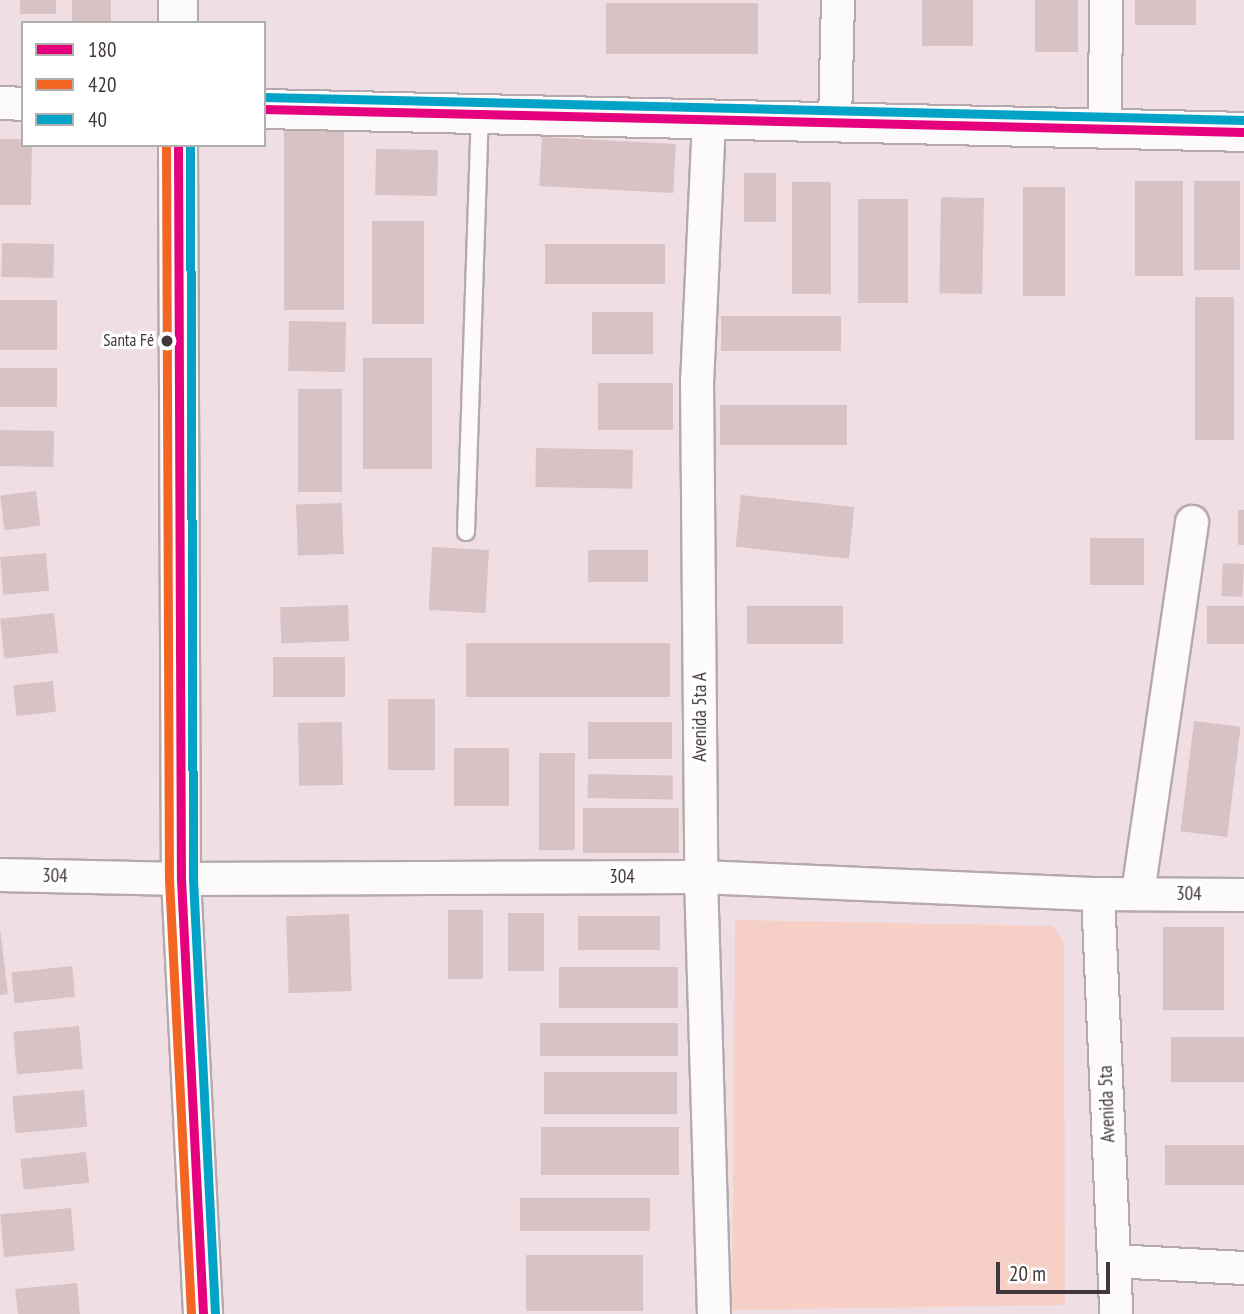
<!DOCTYPE html>
<meta charset="utf-8">
<style>
body{margin:0}
#map{position:relative;width:1244px;height:1314px;overflow:hidden;background:#efdfe4;font-family:"PT Sans Narrow",sans-serif}
div>[style]{position:absolute}
[style*='--x']{left:calc(var(--x)*1px);top:calc(var(--y)*1px);width:calc(var(--w)*1px);rotate:calc(var(--a)*1deg)}
.green>*{inset:0;background:#f6d0c6}
.building>*{inset:0;background:#d9c2c4;transform-origin:0 0}
.roads{filter:drop-shadow(2px 0 #b5a9ad) drop-shadow(-2px 0 #b5a9ad) drop-shadow(0 2px #b5a9ad) drop-shadow(0 -2px #b5a9ad)}
.service>*{height:16px;margin:-8px;padding:0 8px;transform-origin:8px;border-radius:8px;background:#fdfafb}
.minor>*{height:32px;margin:-16px;padding:0 16px;transform-origin:16px;border-radius:16px;background:#fdfafb}
.tertiary>*{height:38px;margin:-19px;padding:0 19px;transform-origin:19px;border-radius:19px;background:#fdfafb}
.trunk>*{height:38px;margin:-19px;padding:0 19px;transform-origin:19px;border-radius:19px;background:#fdfafb}
.bus-1>*{height:9px;margin:-4.5px;padding:0 4.5px;transform-origin:4.5px;border-radius:4.5px;background:#e5007d}
.bus-2>*{height:9px;margin:-4.5px;padding:0 4.5px;transform-origin:4.5px;border-radius:4.5px;background:#f26522}
.bus-3>*{height:9px;margin:-4.5px;padding:0 4.5px;transform-origin:4.5px;border-radius:4.5px;background:#03a3c7}
.dots>*{width:19px;height:19px;translate:-50% -50%;box-sizing:border-box;border:4px solid #fff;border-radius:50%}
span{translate:-50% -50%;white-space:nowrap;text-align:center;line-height:1.15;-webkit-text-stroke:6px #fff;paint-order:stroke}
.bus-label{font-size:17px;color:#42373a}
.right{translate:-100% -50%;text-align:right}
.street-label{font-size:19px;color:#42373a}
.legend{position:absolute;left:21px;top:21px;width:245px;height:126px;box-sizing:border-box;background:#fff;border:2px solid #b3afb0;margin:0;padding:9px 12px;list-style:none;font-size:21px;color:#42373a}
.legend li{display:flex;align-items:center;gap:14px;height:35px}
.legend b{width:35px;border:2px solid #b3afb0}
.scale{position:absolute;left:996px;top:1262px;width:114px;height:32px;box-sizing:border-box;border:4px solid #42373a;border-top:0;padding-left:9px;font-size:21px;line-height:24px;white-space:nowrap;color:#42373a;-webkit-text-stroke:5px #fff;paint-order:stroke}
</style>
<div id="map">
<div class="green">
<i style="clip-path:polygon(735px 920px,1053px 926px,1064px 943px,1065px 1305px,732px 1310px)"></i>
</div>
<div class="building">
<i style="left:20px;top:0;width:36px;height:14px"></i>
<i style="left:72px;top:0;width:39px;height:22px"></i>
<i style="left:922px;top:0;width:51px;height:46px"></i>
<i style="left:1035px;top:0;width:43px;height:52px"></i>
<i style="left:1135px;top:0;width:61px;height:25px"></i>
<i style="left:606px;top:3px;width:152px;height:51px"></i>
<i style="left:344px;top:129px;width:181px;height:60px;rotate:90deg"></i>
<i style="left:542px;top:137px;width:134px;height:49px;rotate:3deg"></i>
<i style="clip-path:polygon(0 139px,23px 139px,23px 145px,32px 145px,31px 205px,0 205px)"></i>
<i style="left:438px;top:150px;width:46px;height:62px;rotate:91deg"></i>
<i style="left:744px;top:173px;width:32px;height:49px"></i>
<i style="left:1135px;top:181px;width:48px;height:95px"></i>
<i style="left:1240px;top:181px;width:89px;height:46px;rotate:90deg"></i>
<i style="left:792px;top:182px;width:39px;height:112px"></i>
<i style="left:1023px;top:187px;width:42px;height:109px"></i>
<i style="left:984px;top:198px;width:96px;height:43px;rotate:91deg"></i>
<i style="left:858px;top:199px;width:50px;height:104px"></i>
<i style="left:372px;top:221px;width:52px;height:103px"></i>
<i style="left:2px;top:243px;width:52px;height:34px;rotate:1deg"></i>
<i style="left:665px;top:244px;width:40px;height:120px;rotate:90deg"></i>
<i style="left:1195px;top:297px;width:39px;height:143px"></i>
<i style="left:0;top:300px;width:57px;height:50px"></i>
<i style="left:592px;top:312px;width:61px;height:42px"></i>
<i style="left:721px;top:316px;width:120px;height:35px"></i>
<i style="left:289px;top:321px;width:57px;height:50px;rotate:1deg"></i>
<i style="left:363px;top:358px;width:69px;height:111px"></i>
<i style="left:0;top:368px;width:57px;height:39px"></i>
<i style="left:598px;top:383px;width:75px;height:47px"></i>
<i style="left:298px;top:389px;width:44px;height:103px"></i>
<i style="left:720px;top:405px;width:127px;height:40px"></i>
<i style="left:0;top:430px;width:54px;height:36px;rotate:1deg"></i>
<i style="left:536px;top:448px;width:97px;height:39px;rotate:1deg"></i>
<i style="left:36px;top:491px;width:35px;height:36px;rotate:83deg"></i>
<i style="left:741px;top:495px;width:114px;height:52px;rotate:6deg"></i>
<i style="left:342px;top:503px;width:51px;height:46px;rotate:88deg"></i>
<i style="left:1238px;top:510px;width:6px;height:35px"></i>
<i style="left:1090px;top:538px;width:54px;height:47px"></i>
<i style="left:432px;top:547px;width:57px;height:63px;rotate:3deg"></i>
<i style="left:588px;top:550px;width:60px;height:32px"></i>
<i style="left:46px;top:553px;width:38px;height:46px;rotate:85deg"></i>
<i style="left:1223px;top:563px;width:21px;height:33px;rotate:3deg"></i>
<i style="left:348px;top:605px;width:36px;height:68px;rotate:88deg"></i>
<i style="left:747px;top:606px;width:96px;height:38px"></i>
<i style="left:1207px;top:606px;width:37px;height:38px"></i>
<i style="left:54px;top:613px;width:40px;height:54px;rotate:84deg"></i>
<i style="left:466px;top:643px;width:204px;height:54px"></i>
<i style="left:273px;top:657px;width:72px;height:40px"></i>
<i style="left:53px;top:681px;width:31px;height:40px;rotate:84deg"></i>
<i style="left:388px;top:699px;width:47px;height:71px"></i>
<i style="left:1194px;top:721px;width:47px;height:111px;rotate:7deg"></i>
<i style="left:342px;top:722px;width:63px;height:44px;rotate:89deg"></i>
<i style="left:588px;top:722px;width:84px;height:37px"></i>
<i style="left:454px;top:748px;width:55px;height:58px"></i>
<i style="left:539px;top:753px;width:36px;height:97px"></i>
<i style="left:588px;top:774px;width:85px;height:24px;rotate:1deg"></i>
<i style="left:583px;top:808px;width:96px;height:45px"></i>
<i style="left:448px;top:910px;width:35px;height:69px"></i>
<i style="left:508px;top:913px;width:36px;height:58px"></i>
<i style="left:349px;top:914px;width:77px;height:63px;rotate:88deg"></i>
<i style="left:578px;top:916px;width:82px;height:34px"></i>
<i style="left:1163px;top:927px;width:61px;height:83px"></i>
<i style="clip-path:polygon(0 928px,8px 994px,0 995px)"></i>
<i style="left:72px;top:966px;width:31px;height:61px;rotate:84deg"></i>
<i style="left:559px;top:967px;width:119px;height:41px"></i>
<i style="left:540px;top:1023px;width:138px;height:33px"></i>
<i style="left:79px;top:1026px;width:43px;height:66px;rotate:85deg"></i>
<i style="left:1171px;top:1037px;width:73px;height:45px"></i>
<i style="left:544px;top:1072px;width:133px;height:42px"></i>
<i style="left:84px;top:1090px;width:37px;height:72px;rotate:85deg"></i>
<i style="left:541px;top:1127px;width:138px;height:48px"></i>
<i style="left:1165px;top:1145px;width:79px;height:40px"></i>
<i style="left:86px;top:1152px;width:31px;height:66px;rotate:84deg"></i>
<i style="left:520px;top:1198px;width:130px;height:33px"></i>
<i style="left:71px;top:1208px;width:43px;height:71px;rotate:85deg"></i>
<i style="left:526px;top:1255px;width:117px;height:56px"></i>
<i style="clip-path:polygon(77px 1283px,80px 1314px,18px 1314px,15px 1289px)"></i>
</div>
<div class="roads">
<div class="service">
<i style="--x:466;--y:532;--w:419;--a:-88.1"></i>
</div>
<div class="minor">
<i style="--x:0;--y:103;--w:23;--a:2"></i>
<i style="--x:709;--y:120;--w:260;--a:92.6"></i>
<i style="--x:697;--y:380;--w:497;--a:89.5"></i>
<i style="--x:701;--y:877;--w:437;--a:88.3"></i>
<i style="--x:835;--y:122;--w:122;--a:-88.6"></i>
<i style="--x:1105;--y:129;--w:129;--a:-89.6"></i>
<i style="--x:0;--y:875;--w:181;--a:1.3"></i>
<i style="--x:181;--y:879;--w:520;--a:-0.22"></i>
<i style="--x:701;--y:877;--w:397;--a:2.5"></i>
<i style="--x:1098;--y:894;--w:146;--a:0.4"></i>
<i style="--x:1138;--y:893;--w:375;--a:-81.7"></i>
<i style="--x:1098;--y:894;--w:420;--a:87.5"></i>
<i style="--x:1114;--y:1261;--w:130;--a:3.1"></i>
</div>
<div class="tertiary">
<i style="--x:264;--y:109;--w:980;--a:1.34"></i>
</div>
<div class="trunk">
<i style="--x:178;--y:23;--w:23;--a:-90"></i>
<i style="--x:178;--y:145;--w:734;--a:89.77"></i>
<i style="--x:181;--y:879;--w:436;--a:87.1"></i>
</div>
</div>
<div class="bus-1">
<i style="--x:264;--y:109;--w:980;--a:1.34"></i>
<i style="--x:178;--y:145;--w:734;--a:89.77"></i>
<i style="--x:181;--y:879;--w:436;--a:87.1"></i>
</div>
<div class="bus-2">
<i style="--x:166;--y:145;--w:734;--a:89.77"></i>
<i style="--x:169;--y:879;--w:436;--a:87.1"></i>
</div>
<div class="bus-3">
<i style="--x:264;--y:97;--w:980;--a:1.34"></i>
<i style="--x:190;--y:145;--w:734;--a:89.77"></i>
<i style="--x:193;--y:879;--w:435;--a:87.1"></i>
</div>
<div class="dots">
<i style="left:167px;top:341px;background:#42373a"></i>
</div>
<div class="bus-label">
<span class="right" style="left:154px;top:341px">Santa Fé</span>
</div>
<div class="street-label">
<span style="left:700px;top:717px;rotate:-90deg">Avenida 5ta A</span>
<span style="left:55px;top:876px;rotate:1deg">304</span>
<span style="left:622px;top:877px">304</span>
<span style="left:1189px;top:894px;rotate:1deg">304</span>
<span style="left:1107px;top:1104px;rotate:-92deg">Avenida 5ta</span>
</div>
<ul class="legend">
<li><b style="height:9px;background:#e5007d"></b>180</li>
<li><b style="height:9px;background:#f26522"></b>420</li>
<li><b style="height:9px;background:#03a3c7"></b>40</li>
</ul>
<div class="scale">20 m</div>
</div>
